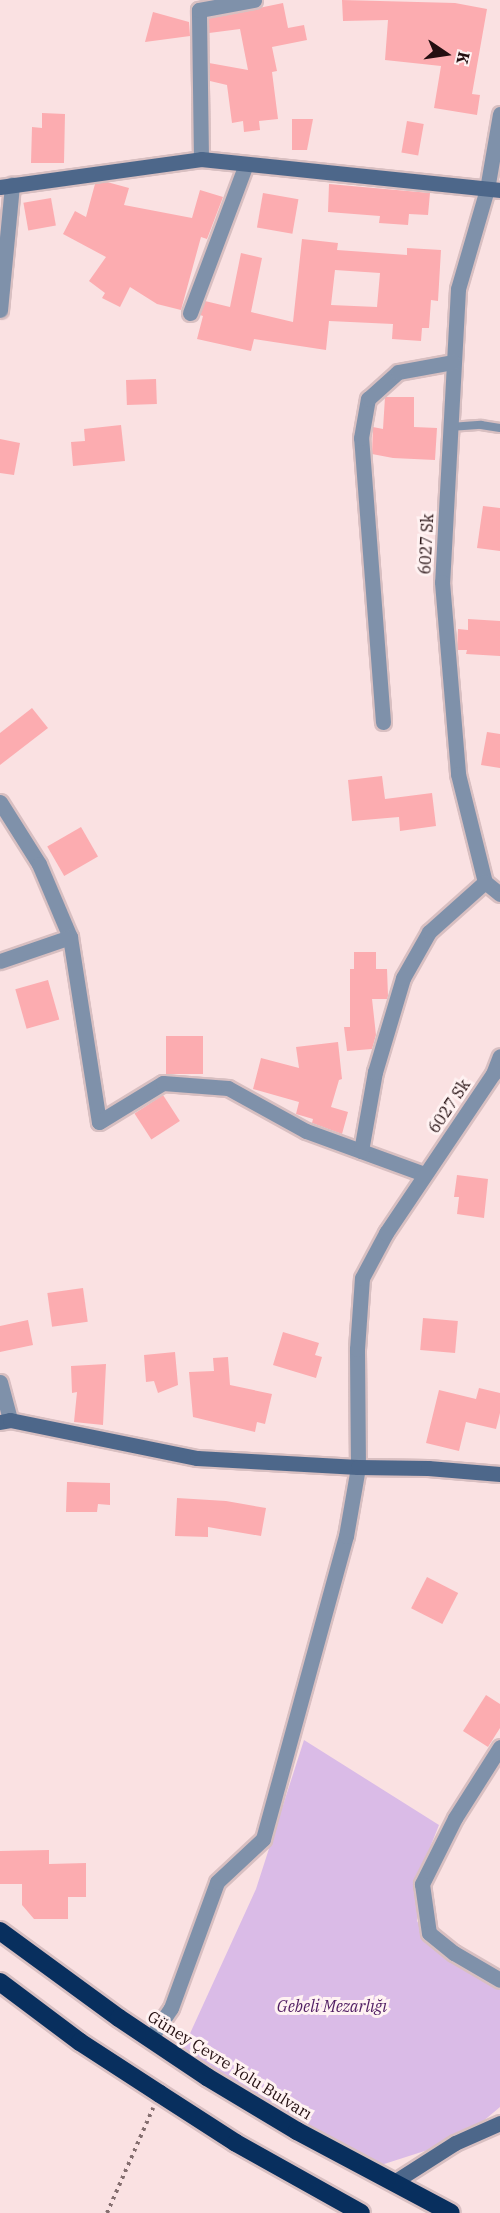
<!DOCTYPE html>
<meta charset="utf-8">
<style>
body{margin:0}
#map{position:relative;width:500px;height:2213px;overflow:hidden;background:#fae1e2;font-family:"IBM Plex Serif",serif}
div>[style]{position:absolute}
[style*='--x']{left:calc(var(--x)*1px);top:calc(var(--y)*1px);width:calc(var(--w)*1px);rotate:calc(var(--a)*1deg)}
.green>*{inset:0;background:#dabbe7}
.building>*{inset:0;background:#fcacb0;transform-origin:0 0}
.path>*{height:4px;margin-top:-2px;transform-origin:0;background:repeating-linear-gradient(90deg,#846e6f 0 3px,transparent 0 7.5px)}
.roads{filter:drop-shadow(2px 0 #d8bfc1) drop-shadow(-2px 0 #d8bfc1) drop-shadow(0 2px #d8bfc1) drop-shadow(0 -2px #d8bfc1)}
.lane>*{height:8px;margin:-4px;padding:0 4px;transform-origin:4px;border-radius:4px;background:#7f91aa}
.street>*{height:15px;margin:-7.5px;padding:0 7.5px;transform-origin:7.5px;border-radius:7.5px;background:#7f91aa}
.secondary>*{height:15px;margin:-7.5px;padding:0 7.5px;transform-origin:7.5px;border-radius:7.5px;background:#4d678a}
.highway>*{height:18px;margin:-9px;padding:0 9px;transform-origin:9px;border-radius:9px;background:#082f5e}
span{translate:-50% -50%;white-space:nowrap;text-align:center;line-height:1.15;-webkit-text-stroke:6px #fff2f2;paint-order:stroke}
.street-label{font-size:16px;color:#240f11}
.park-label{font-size:16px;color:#501d62;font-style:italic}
.north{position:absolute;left:416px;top:24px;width:60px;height:60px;-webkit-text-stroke:4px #fff2f2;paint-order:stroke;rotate:103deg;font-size:16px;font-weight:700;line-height:24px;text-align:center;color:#240f11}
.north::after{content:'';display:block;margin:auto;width:21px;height:27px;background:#240f11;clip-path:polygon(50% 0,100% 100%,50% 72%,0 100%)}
</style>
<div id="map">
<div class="green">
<i style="clip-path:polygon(304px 1740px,439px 1825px,421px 1870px,417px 1921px,428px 1939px,500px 1981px,500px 2107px,462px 2139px,381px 2165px,327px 2141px,182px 2051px,256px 1889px)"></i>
</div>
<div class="building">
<i style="clip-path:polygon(342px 0,455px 3px,487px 9px,472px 94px,480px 95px,477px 115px,434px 108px,441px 66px,385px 60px,388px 20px,343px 21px)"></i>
<i style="clip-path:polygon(283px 3px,288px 28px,304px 25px,307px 40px,272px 47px,277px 71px,272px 72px,278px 119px,259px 121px,260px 130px,244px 132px,243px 121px,232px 123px,227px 85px,210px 81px,209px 63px,248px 70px,240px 29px,209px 33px,209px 18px)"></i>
<i style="clip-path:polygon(153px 12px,189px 22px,190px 36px,145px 42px)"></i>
<i style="clip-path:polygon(42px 113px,65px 114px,64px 163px,31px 163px,32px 127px,42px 128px)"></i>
<i style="clip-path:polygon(292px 119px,313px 119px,307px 150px,292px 150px)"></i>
<i style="left:407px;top:121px;width:17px;height:32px;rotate:10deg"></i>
<i style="clip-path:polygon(107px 182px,129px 188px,124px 205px,192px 218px,200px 190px,223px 197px,207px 239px,201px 237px,181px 310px,157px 304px,130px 287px,120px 307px,102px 298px,105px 293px,89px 281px,106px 257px,63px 234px,75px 211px,86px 217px,95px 184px)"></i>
<i style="clip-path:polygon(329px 184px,430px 193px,428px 215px,409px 214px,408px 225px,379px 223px,380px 216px,328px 212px)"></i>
<i style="left:263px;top:193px;width:36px;height:35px;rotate:10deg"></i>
<i style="left:51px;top:198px;width:28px;height:28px;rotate:80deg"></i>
<i style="clip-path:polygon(evenodd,302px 239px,338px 243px,337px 250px,407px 255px,407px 248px,441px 250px,438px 301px,431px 300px,429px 328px,422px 328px,421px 341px,392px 339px,393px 324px,329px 321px,326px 350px,254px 339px,251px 351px,197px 339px,203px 316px,200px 315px,205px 301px,230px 307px,241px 253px,262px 258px,251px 312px,293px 322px,302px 239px,335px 270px,380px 273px,377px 307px,331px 305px,335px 270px)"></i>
<i style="left:156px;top:379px;width:25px;height:30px;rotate:88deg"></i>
<i style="clip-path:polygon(385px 397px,414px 397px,414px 427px,437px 428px,435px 460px,393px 458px,372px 454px,373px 427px,383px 429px)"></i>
<i style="clip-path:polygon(121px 425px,125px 461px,73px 466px,71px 442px,85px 441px,84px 429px)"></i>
<i style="clip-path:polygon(0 439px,20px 443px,14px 475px,0 473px)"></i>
<i style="clip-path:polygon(483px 506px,500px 508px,500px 551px,477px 548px)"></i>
<i style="clip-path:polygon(468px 619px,500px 621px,500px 656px,466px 654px,467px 650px,457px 650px,458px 629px,468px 630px)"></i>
<i style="clip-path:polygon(32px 708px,48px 728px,0 765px,0 733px)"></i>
<i style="clip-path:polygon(487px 732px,500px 734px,500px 768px,481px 765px)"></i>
<i style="clip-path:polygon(382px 776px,385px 799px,432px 793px,436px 826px,400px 831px,399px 817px,352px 821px,348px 780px)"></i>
<i style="left:81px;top:827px;width:34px;height:39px;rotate:60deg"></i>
<i style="clip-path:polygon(354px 952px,376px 952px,376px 969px,387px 969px,388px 996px,387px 999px,372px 999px,376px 1035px,372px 1049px,347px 1051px,344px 1027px,350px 1027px,350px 969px,354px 969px)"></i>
<i style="left:48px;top:980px;width:41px;height:34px;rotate:74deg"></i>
<i style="left:203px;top:1036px;width:38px;height:37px;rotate:90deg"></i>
<i style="clip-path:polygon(338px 1042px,342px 1079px,339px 1080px,331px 1107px,348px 1112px,342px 1134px,312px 1123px,313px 1119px,296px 1114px,299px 1102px,253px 1089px,261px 1058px,299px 1068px,296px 1047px)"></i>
<i style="left:163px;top:1095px;width:31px;height:34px;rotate:57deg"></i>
<i style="clip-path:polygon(457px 1175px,488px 1179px,484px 1218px,457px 1214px,459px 1197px,454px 1197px)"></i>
<i style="left:83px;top:1288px;width:34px;height:36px;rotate:82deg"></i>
<i style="left:423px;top:1318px;width:35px;height:32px;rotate:5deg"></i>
<i style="clip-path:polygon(28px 1320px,33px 1345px,0 1352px,0 1326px)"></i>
<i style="clip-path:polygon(283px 1332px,319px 1343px,315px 1355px,322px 1357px,316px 1378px,273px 1365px)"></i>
<i style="clip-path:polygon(175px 1352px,178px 1385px,158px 1393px,154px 1381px,146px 1382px,144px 1355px)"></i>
<i style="clip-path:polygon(228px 1357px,230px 1385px,272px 1394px,265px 1424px,257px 1422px,255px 1432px,193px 1417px,189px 1372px,214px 1371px,213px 1358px)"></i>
<i style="clip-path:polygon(106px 1364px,103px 1425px,74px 1422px,77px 1392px,72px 1393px,71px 1366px)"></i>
<i style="clip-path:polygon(479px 1388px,500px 1393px,500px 1413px,496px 1429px,466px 1422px,459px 1451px,426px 1443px,439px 1390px,476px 1399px)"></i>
<i style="clip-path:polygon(67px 1482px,110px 1483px,110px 1505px,98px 1504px,97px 1512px,66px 1512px)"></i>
<i style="clip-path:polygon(177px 1498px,226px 1501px,266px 1508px,261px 1536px,208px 1527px,208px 1537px,175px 1536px)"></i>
<i style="left:427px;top:1577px;width:35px;height:35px;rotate:27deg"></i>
<i style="clip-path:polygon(486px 1695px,500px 1704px,500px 1728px,488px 1747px,463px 1731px)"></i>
<i style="clip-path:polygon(49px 1850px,49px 1864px,86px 1863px,86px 1897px,68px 1897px,68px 1919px,34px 1919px,22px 1905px,22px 1884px,0 1884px,0 1851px)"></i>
</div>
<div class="path">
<i style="--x:107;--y:2213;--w:115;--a:-66.3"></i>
</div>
<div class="roads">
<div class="lane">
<i style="--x:450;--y:427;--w:31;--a:-4"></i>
<i style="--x:481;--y:425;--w:19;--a:9"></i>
</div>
<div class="street">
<i style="--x:500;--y:114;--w:76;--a:99.8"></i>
<i style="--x:487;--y:189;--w:104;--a:106.2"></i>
<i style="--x:458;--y:289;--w:293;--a:93.1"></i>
<i style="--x:442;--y:582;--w:193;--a:85.2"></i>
<i style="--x:458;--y:774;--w:111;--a:76"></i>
<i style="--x:485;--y:882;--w:19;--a:39"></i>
<i style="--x:201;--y:159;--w:149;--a:-90.8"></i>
<i style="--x:199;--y:10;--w:56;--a:-10.3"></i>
<i style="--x:0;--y:310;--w:126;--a:-84.5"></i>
<i style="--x:190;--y:313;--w:159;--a:-69.4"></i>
<i style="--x:383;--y:722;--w:285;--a:-94.4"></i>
<i style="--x:361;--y:438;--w:40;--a:-80"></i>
<i style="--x:368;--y:399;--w:40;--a:-42"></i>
<i style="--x:398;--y:372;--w:56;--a:-10.3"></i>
<i style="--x:0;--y:802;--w:73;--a:57.8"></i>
<i style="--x:39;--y:864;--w:79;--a:67"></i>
<i style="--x:70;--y:937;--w:187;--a:81.1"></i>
<i style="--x:99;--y:1122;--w:75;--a:-31.4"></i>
<i style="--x:163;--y:1083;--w:65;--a:4.4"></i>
<i style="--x:228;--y:1088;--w:89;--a:28.9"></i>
<i style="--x:306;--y:1131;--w:126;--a:20"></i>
<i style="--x:0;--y:961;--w:74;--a:-18.9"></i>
<i style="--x:361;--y:1151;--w:80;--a:-80"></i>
<i style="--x:375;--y:1072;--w:98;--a:-73.4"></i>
<i style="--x:403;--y:978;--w:53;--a:-60.5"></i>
<i style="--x:429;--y:932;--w:75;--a:-41.8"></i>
<i style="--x:0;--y:1382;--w:39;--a:75"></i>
<i style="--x:500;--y:1747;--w:84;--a:122.4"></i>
<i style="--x:455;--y:1818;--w:74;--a:116.6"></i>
<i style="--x:422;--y:1884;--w:49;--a:81.9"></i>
<i style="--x:429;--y:1933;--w:32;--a:39"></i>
<i style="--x:454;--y:1953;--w:53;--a:30.4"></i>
<i style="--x:150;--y:2039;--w:37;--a:-56"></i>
<i style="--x:171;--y:2008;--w:134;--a:-69.9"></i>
<i style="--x:217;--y:1882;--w:63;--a:-43.1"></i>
<i style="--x:263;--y:1839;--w:314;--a:-74.7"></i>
<i style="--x:346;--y:1536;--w:70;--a:-80.1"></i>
<i style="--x:358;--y:1467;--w:118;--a:-90.5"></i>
<i style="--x:357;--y:1349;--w:71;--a:-86"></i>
<i style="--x:362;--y:1278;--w:51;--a:-61.9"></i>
<i style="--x:386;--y:1233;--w:192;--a:-56.1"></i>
<i style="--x:493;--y:1074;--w:19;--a:-69"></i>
</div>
<div class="secondary">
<i style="--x:0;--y:187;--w:203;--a:-7.9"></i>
<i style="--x:201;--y:159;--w:301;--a:5.9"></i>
<i style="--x:0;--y:1422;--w:10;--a:-11"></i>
<i style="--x:10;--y:1420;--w:191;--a:11.5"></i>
<i style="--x:197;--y:1458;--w:161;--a:3.2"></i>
<i style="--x:358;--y:1467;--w:70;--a:0.8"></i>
<i style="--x:428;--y:1468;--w:72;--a:4.8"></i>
<i style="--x:394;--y:2182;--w:72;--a:-32.6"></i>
<i style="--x:455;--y:2143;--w:49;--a:-24"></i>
</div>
<div class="highway">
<i style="--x:0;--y:1931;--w:147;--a:36.2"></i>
<i style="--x:119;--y:2018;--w:106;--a:33.8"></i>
<i style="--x:207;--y:2077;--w:105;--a:31"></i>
<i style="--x:297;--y:2131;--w:174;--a:28"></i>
<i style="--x:0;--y:1982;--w:100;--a:36.9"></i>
<i style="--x:80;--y:2042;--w:95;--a:33"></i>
<i style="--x:160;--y:2094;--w:90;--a:32.8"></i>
<i style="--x:236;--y:2143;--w:143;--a:29.2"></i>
</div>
</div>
<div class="street-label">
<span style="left:426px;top:544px;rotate:-87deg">6027 Sk</span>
<span style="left:449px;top:1106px;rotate:-56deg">6027 Sk</span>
<span style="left:230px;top:2065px;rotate:32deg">Güney Çevre Yolu Bulvarı</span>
</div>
<div class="park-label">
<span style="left:332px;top:2006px">Gebeli Mezarlığı</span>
</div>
<div class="north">K</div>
</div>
